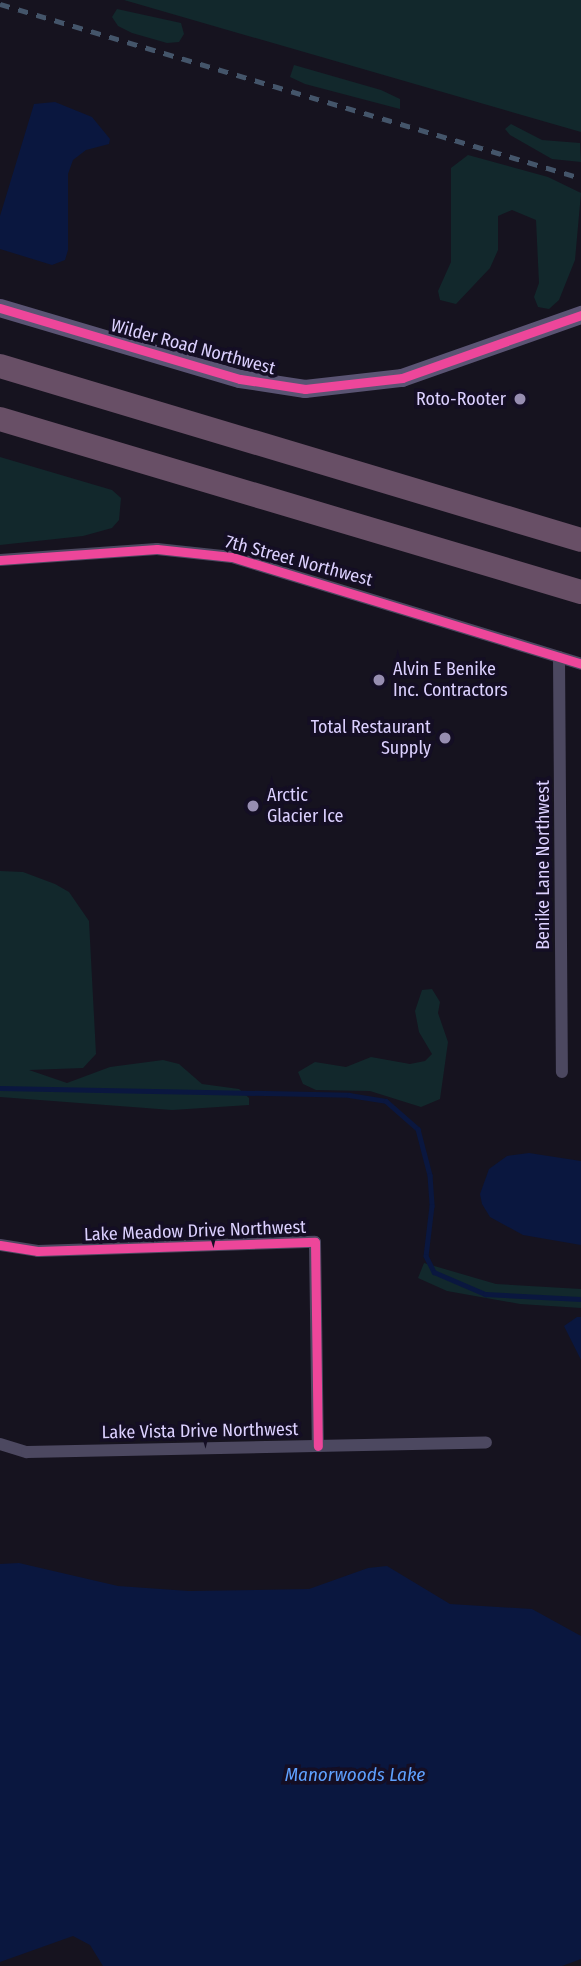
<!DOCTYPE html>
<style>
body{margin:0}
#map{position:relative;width:581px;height:1966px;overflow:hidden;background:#16131f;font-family:"Fira Sans Condensed",sans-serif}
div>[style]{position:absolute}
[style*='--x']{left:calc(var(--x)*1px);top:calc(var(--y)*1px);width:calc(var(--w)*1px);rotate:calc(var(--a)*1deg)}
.green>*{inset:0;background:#12282c}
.water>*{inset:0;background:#0a173f}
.stream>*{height:4.5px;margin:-2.25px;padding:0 2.25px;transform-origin:2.25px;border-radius:2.25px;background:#0a173f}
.street>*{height:12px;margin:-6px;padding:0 6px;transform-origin:6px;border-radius:6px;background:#4c4860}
.secondary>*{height:18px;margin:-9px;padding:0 9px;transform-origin:9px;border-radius:9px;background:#5a5473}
.highway>*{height:24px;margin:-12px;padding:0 12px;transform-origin:12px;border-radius:12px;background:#684f66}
.rail>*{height:4.5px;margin-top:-2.25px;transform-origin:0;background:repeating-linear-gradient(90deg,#44556a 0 10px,transparent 0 19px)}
.cycleway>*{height:9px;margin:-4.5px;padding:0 4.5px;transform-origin:4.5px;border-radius:4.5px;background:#ed469a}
.dots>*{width:19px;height:19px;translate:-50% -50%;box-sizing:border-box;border:4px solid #140e24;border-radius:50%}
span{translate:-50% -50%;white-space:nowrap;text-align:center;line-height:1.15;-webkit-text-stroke:7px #140e24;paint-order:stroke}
.street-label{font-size:18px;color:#dcd1ff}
.poi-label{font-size:18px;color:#dcd1ff}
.right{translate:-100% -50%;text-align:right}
.left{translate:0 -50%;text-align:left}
.water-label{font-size:19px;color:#5fa1ff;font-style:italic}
</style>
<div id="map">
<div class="green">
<i style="clip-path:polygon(124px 0,581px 0,581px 132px)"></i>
<i style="clip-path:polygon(117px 9px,181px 23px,184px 34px,179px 42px,167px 43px,132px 33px,118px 26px,112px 17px)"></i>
<i style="clip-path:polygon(294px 65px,381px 90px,400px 99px,400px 109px,305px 84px,290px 77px)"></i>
<i style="clip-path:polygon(511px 124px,542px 140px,580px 143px,581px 162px,552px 159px,510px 135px,505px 129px)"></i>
<i style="clip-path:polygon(468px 155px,548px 177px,581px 193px,575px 260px,559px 300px,549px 309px,538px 307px,534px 297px,539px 283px,536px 220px,512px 210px,498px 216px,498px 250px,490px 268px,456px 304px,440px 300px,438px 291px,451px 262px,451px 168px)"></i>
<i style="clip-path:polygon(0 457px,112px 490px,121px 498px,119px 520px,112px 528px,83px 536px,0 545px)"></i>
<i style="clip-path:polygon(0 871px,23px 872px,55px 884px,69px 892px,89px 921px,96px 1054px,83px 1068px,29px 1070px,67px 1083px,110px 1067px,163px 1060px,179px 1064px,202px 1084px,239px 1089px,249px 1098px,249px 1105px,172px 1110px,0 1097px)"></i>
<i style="clip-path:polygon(432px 989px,440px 1002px,438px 1013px,448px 1042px,440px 1099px,421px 1107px,370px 1091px,316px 1090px,303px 1084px,298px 1072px,315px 1062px,346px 1067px,371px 1057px,410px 1064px,425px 1061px,432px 1054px,419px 1032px,415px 1011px,422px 990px)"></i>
<i style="clip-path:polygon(424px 1263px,496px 1284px,581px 1289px,581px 1308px,520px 1304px,447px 1291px,418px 1278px)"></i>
</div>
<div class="water">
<i style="clip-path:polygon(55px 102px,92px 117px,110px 139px,109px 144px,86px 150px,73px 160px,68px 174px,68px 250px,65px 260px,52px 265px,0 249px,0 216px,34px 104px)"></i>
<i style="clip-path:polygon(529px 1153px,581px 1161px,581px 1245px,523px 1235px,490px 1217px,482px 1204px,480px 1194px,489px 1169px,507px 1156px)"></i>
<i style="clip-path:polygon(577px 1317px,581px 1317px,581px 1360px,564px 1326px)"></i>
<i style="clip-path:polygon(19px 1563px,118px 1586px,189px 1591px,309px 1589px,368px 1568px,387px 1566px,450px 1604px,532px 1609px,581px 1636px,581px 1959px,562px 1966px,103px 1966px,90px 1945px,73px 1936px,0 1962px,0 1564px)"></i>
</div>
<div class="stream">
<i style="--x:0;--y:1088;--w:349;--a:1.1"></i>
<i style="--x:349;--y:1095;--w:37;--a:9"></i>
<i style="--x:386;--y:1101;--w:43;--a:41.2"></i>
<i style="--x:418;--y:1129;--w:48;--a:75.4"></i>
<i style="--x:430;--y:1175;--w:31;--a:86"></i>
<i style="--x:432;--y:1206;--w:50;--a:96.8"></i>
<i style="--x:426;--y:1256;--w:18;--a:63"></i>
<i style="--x:434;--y:1272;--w:56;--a:23.3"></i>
<i style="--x:485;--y:1294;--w:96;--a:3"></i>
</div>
<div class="street">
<i style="--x:0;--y:560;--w:157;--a:-4"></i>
<i style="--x:157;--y:549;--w:75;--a:6.1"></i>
<i style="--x:232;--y:557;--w:365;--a:17"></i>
<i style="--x:559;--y:657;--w:415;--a:89.6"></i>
<i style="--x:0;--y:1245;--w:38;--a:9"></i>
<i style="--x:38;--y:1251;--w:277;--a:-1.9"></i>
<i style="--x:315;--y:1242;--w:204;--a:89.2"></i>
<i style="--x:0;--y:1444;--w:28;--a:17"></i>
<i style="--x:27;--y:1452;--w:459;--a:-1.2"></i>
</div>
<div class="secondary">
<i style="--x:0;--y:308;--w:250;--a:16.5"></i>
<i style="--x:240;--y:379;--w:66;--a:8.7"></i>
<i style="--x:305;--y:389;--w:98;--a:-6.5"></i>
<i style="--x:402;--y:378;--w:190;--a:-19.4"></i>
</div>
<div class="highway">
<i style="--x:0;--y:366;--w:606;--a:16.67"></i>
<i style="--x:0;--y:419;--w:606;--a:16.58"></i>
</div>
<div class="rail">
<i style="--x:0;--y:4;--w:606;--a:16.67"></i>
</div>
<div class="cycleway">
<i style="--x:0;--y:308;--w:250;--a:16.5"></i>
<i style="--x:240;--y:379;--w:66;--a:8.7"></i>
<i style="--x:305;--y:389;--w:98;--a:-6.5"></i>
<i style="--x:402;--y:378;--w:190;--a:-19.4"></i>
<i style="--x:0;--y:560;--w:157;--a:-4"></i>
<i style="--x:157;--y:549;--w:75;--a:6.1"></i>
<i style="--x:232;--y:557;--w:365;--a:17"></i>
<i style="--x:0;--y:1245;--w:38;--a:9"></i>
<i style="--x:38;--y:1251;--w:277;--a:-1.9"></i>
<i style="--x:315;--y:1242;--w:204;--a:89.2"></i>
</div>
<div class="dots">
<i style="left:520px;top:399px;background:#978eb1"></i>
<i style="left:379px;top:680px;background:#978eb1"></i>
<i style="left:445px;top:738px;background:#978eb1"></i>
<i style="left:253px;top:806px;background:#978eb1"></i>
</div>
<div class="street-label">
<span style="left:193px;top:347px;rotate:15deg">Wilder Road Northwest</span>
<span style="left:299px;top:561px;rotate:15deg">7th Street Northwest</span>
<span style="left:543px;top:865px;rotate:-90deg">Benike Lane Northwest</span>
<span style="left:195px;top:1231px;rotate:-2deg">Lake Meadow Drive Northwest</span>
<span style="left:200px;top:1431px;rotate:-1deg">Lake Vista Drive Northwest</span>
</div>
<div class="poi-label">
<span class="right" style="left:506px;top:399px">Roto-Rooter</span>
<span class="left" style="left:393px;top:680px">Alvin E Benike<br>Inc. Contractors</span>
<span class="right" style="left:431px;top:738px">Total Restaurant<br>Supply</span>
<span class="left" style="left:267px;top:806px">Arctic<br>Glacier Ice</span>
</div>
<div class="water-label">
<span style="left:355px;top:1775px">Manorwoods Lake</span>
</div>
</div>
